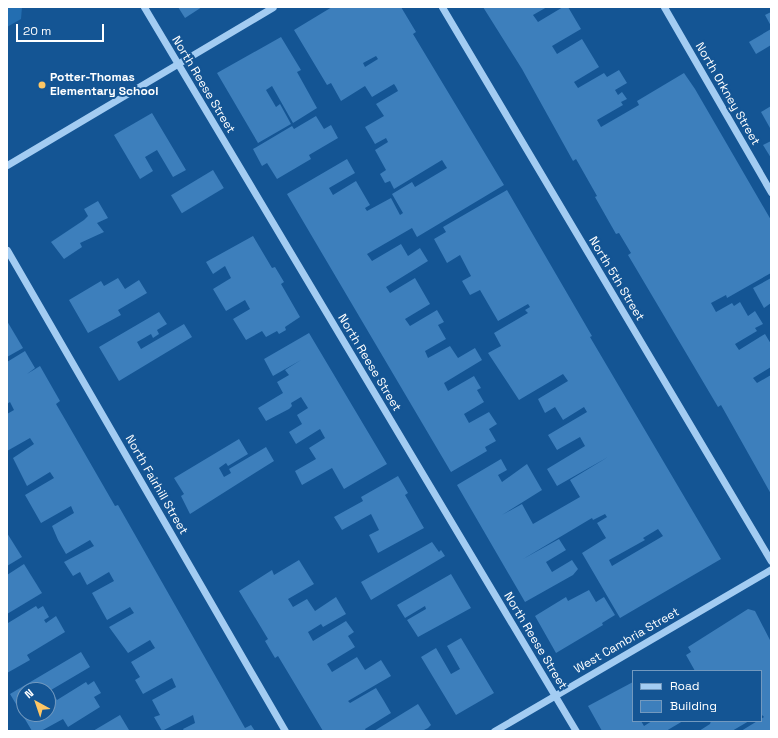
<!DOCTYPE html>
<style>
body{margin:0}
#map{position:relative;width:778px;height:738px;overflow:hidden;background:#145594;font-family:"Space Grotesk",sans-serif}
div>[style]{position:absolute}
[style*='--x']{left:calc(var(--x)*1px);top:calc(var(--y)*1px);width:calc(var(--w)*1px);rotate:calc(var(--a)*1deg)}
.green>*{inset:0;background:#236eb1}
.building>*{inset:0;background:#3d7fbc;transform-origin:0 0}
.minor>*{height:7px;margin:-3.5px;padding:0 3.5px;transform-origin:3.5px;border-radius:3.5px;background:#a3ccf2}
.dots>*{width:11px;height:11px;translate:-50% -50%;box-sizing:border-box;border:2px solid #145594;border-radius:50%}
span{translate:-50% -50%;white-space:nowrap;text-align:center;line-height:1.15;-webkit-text-stroke:4px #145594;paint-order:stroke}
.poi-label{font-size:12px;color:#fff;font-weight:700}
.left{translate:0 -50%;text-align:left}
.street-label{font-size:12px;color:#fff}
.frame{position:absolute;inset:0;border:8px solid #fff;pointer-events:none}
.legend{position:absolute;left:632px;top:670px;width:130px;height:52px;box-sizing:border-box;background:#145594;border:1px solid #7299bf;margin:0;padding:5px 7px;list-style:none;font-size:12px;color:#fff}
.legend li{display:flex;align-items:center;gap:8px;height:20px}
.legend b{width:20px;border:1px solid #7299bf}
.north{position:absolute;left:16px;top:682px;width:40px;height:40px;box-sizing:border-box;background:#145594;border:1px solid #7299bf;border-radius:50%;rotate:320deg;font-size:11px;font-weight:700;line-height:16px;text-align:center;color:#fff}
.north::after{content:'';display:block;margin:auto;width:14px;height:18px;background:#ffc764;clip-path:polygon(50% 0,100% 100%,50% 72%,0 100%)}
.scale{position:absolute;left:16px;top:24px;width:88px;height:18px;box-sizing:border-box;border:2px solid #fff;border-top:0;padding-left:5px;font-size:12px;line-height:14px;white-space:nowrap;color:#fff;-webkit-text-stroke:3px #145594;paint-order:stroke}
</style>
<div id="map">
<div class="green">
<i style="clip-path:polygon(7px 7px,22px 7px,21px 19px,7px 27px)"></i>
</div>
<div class="building">
<i style="clip-path:polygon(178px 7px,202px 7px,185px 18px)"></i>
<i style="clip-path:polygon(evenodd,332px 7px,401px 7px,416px 32px,413px 34px,504px 185px,417px 237px,412px 228px,367px 254px,372px 261px,401px 244px,408px 256px,420px 248px,428px 261px,386px 287px,390px 293px,415px 278px,430px 304px,405px 319px,410px 326px,437px 310px,444px 322px,438px 325px,446px 339px,425px 351px,428px 358px,450px 346px,458px 358px,475px 348px,482px 360px,444px 383px,448px 391px,474px 376px,481px 388px,477px 390px,484px 402px,464px 414px,469px 423px,489px 412px,497px 424px,489px 429px,496px 441px,485px 447px,487px 451px,451px 472px,287px 194px,347px 159px,355px 173px,329px 188px,333px 195px,356px 181px,370px 205px,365px 208px,367px 211px,391px 198px,400px 215px,403px 213px,392px 194px,412px 182px,415px 187px,447px 168px,442px 160px,394px 189px,390px 181px,385px 183px,380px 174px,386px 170px,375px 150px,388px 142px,386px 138px,375px 144px,365px 127px,384px 116px,376px 104px,398px 91px,396px 87px,394px 84px,372px 97px,365px 86px,341px 101px,331px 83px,327px 85px,294px 30px,332px 7px,376px 56px,378px 59px,365px 67px,363px 63px,376px 56px)"></i>
<i style="clip-path:polygon(483px 7px,547px 7px,533px 15px,538px 22px,563px 7px,568px 7px,581px 29px,552px 46px,557px 54px,582px 39px,599px 67px,574px 82px,578px 88px,604px 73px,607px 77px,619px 70px,627px 83px,615px 90px,618px 95px,622px 92px,627px 99px,621px 102px,623px 105px,597px 120px,601px 127px,639px 105px,637px 101px,684px 73px,695px 89px,771px 220px,771px 273px,727px 298px,726px 295px,711px 303px,716px 312px,732px 303px,734px 306px,740px 302px,748px 316px,755px 311px,763px 324px,755px 328px,757px 331px,735px 344px,739px 350px,765px 334px,771px 344px,771px 367px,753px 378px,757px 383px,771px 375px,771px 494px,721px 405px,718px 407px,628px 255px,631px 253px,619px 233px,616px 234px,595px 197px,597px 196px,576px 159px,573px 161px,522px 69px)"></i>
<i style="clip-path:polygon(771px 12px,771px 26px,765px 15px)"></i>
<i style="clip-path:polygon(771px 29px,771px 45px,756px 54px,749px 42px)"></i>
<i style="clip-path:polygon(281px 37px,301px 70px,297px 72px,317px 108px,293px 123px,272px 86px,266px 90px,276px 107px,280px 104px,291px 124px,258px 143px,217px 73px)"></i>
<i style="clip-path:polygon(771px 106px,771px 127px,770px 128px,761px 112px)"></i>
<i style="clip-path:polygon(152px 113px,186px 170px,173px 177px,157px 150px,145px 157px,153px 171px,140px 179px,114px 135px)"></i>
<i style="clip-path:polygon(316px 116px,324px 129px,331px 125px,338px 138px,309px 155px,311px 159px,277px 179px,267px 163px,262px 166px,253px 149px,292px 126px,294px 129px)"></i>
<i style="clip-path:polygon(771px 141px,771px 158px,763px 145px)"></i>
<i style="left:213px;top:170px;width:21px;height:49px;rotate:59deg"></i>
<i style="clip-path:polygon(evenodd,507px 190px,592px 336px,590px 337px,721px 559px,620px 618px,582px 553px,606px 538px,597px 523px,607px 517px,605px 514px,593px 520px,592px 518px,523px 559px,559px 539px,566px 550px,546px 562px,552px 572px,572px 560px,578px 569px,573px 575px,525px 602px,457px 485px,501px 459px,507px 470px,498px 475px,502px 482px,527px 464px,542px 490px,502px 515px,522px 504px,533px 524px,580px 497px,570px 480px,608px 457px,557px 486px,547px 469px,585px 446px,580px 437px,557px 450px,548px 435px,587px 412px,584px 407px,563px 420px,555px 407px,545px 413px,538px 399px,568px 381px,563px 374px,519px 400px,488px 353px,501px 346px,494px 333px,528px 313px,525px 310px,530px 307px,528px 304px,498px 321px,480px 290px,470px 295px,462px 281px,471px 276px,460px 255px,447px 263px,434px 239px,446px 232px,443px 227px,507px 190px,658px 529px,663px 536px,612px 566px,609px 560px,645px 540px,643px 538px,658px 529px)"></i>
<i style="clip-path:polygon(98px 201px,108px 218px,97px 223px,104px 232px,80px 243px,82px 247px,64px 259px,51px 242px,84px 220px,88px 216px,84px 209px)"></i>
<i style="clip-path:polygon(253px 236px,272px 268px,275px 267px,284px 282px,281px 284px,300px 317px,285px 327px,286px 330px,279px 334px,277px 331px,266px 337px,262px 331px,246px 340px,233px 319px,250px 309px,245px 300px,226px 311px,213px 289px,231px 278px,225px 266px,213px 274px,206px 262px)"></i>
<i style="clip-path:polygon(118px 278px,125px 289px,139px 280px,147px 293px,118px 310px,121px 315px,88px 333px,69px 300px,101px 281px,104px 286px)"></i>
<i style="clip-path:polygon(771px 278px,771px 303px,764px 308px,753px 288px)"></i>
<i style="clip-path:polygon(159px 312px,167px 324px,157px 330px,159px 334px,153px 338px,151px 334px,137px 342px,141px 349px,184px 324px,192px 337px,119px 381px,99px 347px)"></i>
<i style="clip-path:polygon(7px 321px,23px 348px,7px 357px)"></i>
<i style="clip-path:polygon(309px 333px,387px 464px,344px 489px,332px 468px,302px 485px,295px 471px,316px 459px,309px 448px,325px 438px,320px 429px,296px 444px,289px 432px,302px 424px,297px 415px,308px 408px,301px 397px,291px 403px,292px 406px,289px 409px,266px 421px,258px 408px,283px 393px,277px 382px,289px 375px,285px 370px,301px 360px,273px 376px,264px 359px)"></i>
<i style="clip-path:polygon(25px 351px,35px 368px,27px 374px,40px 366px,60px 401px,56px 404px,66px 421px,115px 506px,118px 505px,126px 519px,245px 728px,251px 725px,255px 731px,184px 731px,183px 729px,195px 723px,193px 715px,162px 731px,154px 717px,160px 715px,152px 700px,176px 687px,172px 678px,143px 694px,135px 680px,140px 677px,131px 662px,155px 648px,150px 640px,128px 653px,109px 627px,134px 613px,130px 607px,107px 620px,92px 593px,114px 581px,109px 572px,87px 585px,80px 572px,73px 576px,64px 562px,94px 546px,90px 540px,66px 554px,58px 540px,52px 526px,74px 513px,71px 506px,41px 523px,25px 495px,54px 478px,50px 472px,27px 486px,13px 458px,34px 444px,30px 438px,7px 451px,7px 414px,14px 410px,10px 402px,7px 404px,7px 362px)"></i>
<i style="clip-path:polygon(239px 439px,248px 454px,228px 466px,226px 463px,219px 468px,224px 477px,231px 473px,229px 469px,266px 447px,274px 461px,190px 514px,181px 496px,184px 494px,174px 478px)"></i>
<i style="clip-path:polygon(398px 476px,408px 493px,405px 495px,424px 528px,378px 553px,369px 535px,379px 530px,371px 514px,342px 530px,334px 517px,363px 501px,361px 497px)"></i>
<i style="clip-path:polygon(7px 533px,22px 557px,7px 566px)"></i>
<i style="clip-path:polygon(432px 542px,439px 552px,441px 550px,445px 556px,371px 600px,361px 582px)"></i>
<i style="clip-path:polygon(299px 560px,314px 584px,288px 599px,293px 607px,307px 599px,315px 611px,336px 597px,346px 614px,323px 627px,321px 624px,308px 632px,313px 641px,346px 621px,354px 632px,348px 636px,355px 647px,327px 664px,332px 672px,357px 657px,365px 670px,381px 660px,391px 676px,348px 701px,350px 703px,376px 688px,384px 701px,391px 713px,365px 729px,366px 731px,323px 731px,278px 656px,275px 658px,265px 641px,268px 639px,239px 591px,272px 570px,274px 575px)"></i>
<i style="clip-path:polygon(24px 564px,42px 593px,7px 614px,7px 575px)"></i>
<i style="clip-path:polygon(451px 574px,471px 608px,418px 637px,407px 620px,426px 609px,425px 606px,405px 618px,397px 605px)"></i>
<i style="clip-path:polygon(589px 590px,596px 602px,604px 597px,615px 615px,602px 623px,603px 625px,556px 653px,535px 616px,566px 597px,568px 601px)"></i>
<i style="clip-path:polygon(36px 606px,38px 609px,43px 606px,49px 617px,44px 620px,46px 623px,56px 616px,65px 632px,27px 655px,30px 660px,7px 673px,7px 621px,8px 623px)"></i>
<i style="clip-path:polygon(748px 609px,755px 611px,771px 642px,771px 731px,741px 731px,764px 717px,761px 714px,761px 671px,695px 671px,686px 655px,691px 652px,688px 647px)"></i>
<i style="clip-path:polygon(461px 638px,494px 693px,456px 715px,421px 657px,436px 648px,451px 674px,460px 669px,447px 646px)"></i>
<i style="clip-path:polygon(evenodd,81px 652px,90px 667px,51px 690px,57px 700px,86px 682px,88px 685px,94px 681px,101px 693px,94px 697px,100px 707px,68px 727px,63px 719px,41px 731px,32px 731px,10px 694px,81px 652px,24px 690px,48px 690px,48px 714px,24px 714px,24px 690px)"></i>
<i style="clip-path:polygon(633px 682px,633px 721px,641px 721px,644px 726px,652px 721px,683px 721px,666px 731px,602px 731px,588px 706px)"></i>
<i style="clip-path:polygon(418px 704px,431px 725px,428px 728px,422px 731px,374px 731px)"></i>
<i style="clip-path:polygon(120px 715px,129px 730px,93px 731px)"></i>
<i style="clip-path:polygon(711px 721px,749px 721px,732px 731px,699px 731px,710px 724px)"></i>
</div>
<div class="minor">
<i style="--x:144;--y:7;--w:843;--a:59.18"></i>
<i style="--x:442;--y:7;--w:644;--a:59.3"></i>
<i style="--x:664;--y:7;--w:214;--a:60"></i>
<i style="--x:7;--y:165;--w:309;--a:-30.7"></i>
<i style="--x:7;--y:250;--w:556;--a:59.97"></i>
<i style="--x:494;--y:731;--w:321;--a:-30.3"></i>
</div>
<div class="dots">
<i style="left:42px;top:85px;background:#ffc764"></i>
</div>
<div class="poi-label">
<span class="left" style="left:50px;top:85px">Potter-Thomas<br>Elementary School</span>
</div>
<div class="street-label">
<span style="left:203px;top:85px;rotate:59deg">North Reese Street</span>
<span style="left:727px;top:94px;rotate:60deg">North Orkney Street</span>
<span style="left:616px;top:279px;rotate:59deg">North 5th Street</span>
<span style="left:369px;top:363px;rotate:59deg">North Reese Street</span>
<span style="left:156px;top:485px;rotate:60deg">North Fairhill Street</span>
<span style="left:535px;top:641px;rotate:59deg">North Reese Street</span>
<span style="left:627px;top:641px;rotate:-30deg">West Cambria Street</span>
</div>
<div class="frame"></div>
<ul class="legend">
<li><b style="height:5px;background:#a3ccf2"></b>Road</li>
<li><b style="height:11px;background:#3d7fbc"></b>Building</li>
</ul>
<div class="north">N</div>
<div class="scale">20 m</div>
</div>
